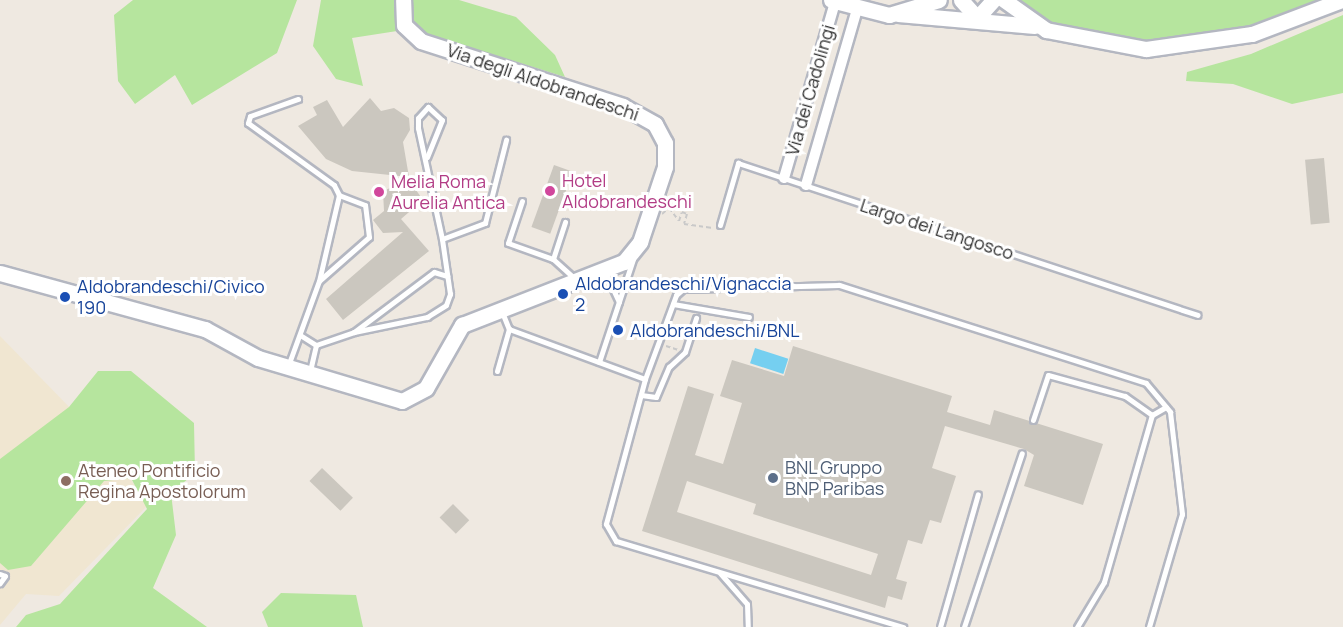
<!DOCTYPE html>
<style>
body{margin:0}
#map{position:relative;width:1343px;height:627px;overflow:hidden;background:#efe9e1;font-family:Manrope,sans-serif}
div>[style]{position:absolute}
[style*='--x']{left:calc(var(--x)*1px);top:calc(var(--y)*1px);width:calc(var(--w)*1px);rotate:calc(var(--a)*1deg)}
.education>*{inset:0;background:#f0e6d1}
.green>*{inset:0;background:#b6e59e}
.water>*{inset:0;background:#75cff0;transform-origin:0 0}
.building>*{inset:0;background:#cbc7bf;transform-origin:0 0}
.path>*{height:2px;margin-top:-1px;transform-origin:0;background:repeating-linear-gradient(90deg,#c9c9c9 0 4.5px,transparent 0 7.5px)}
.roads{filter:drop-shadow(2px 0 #b4b7c1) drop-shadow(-2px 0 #b4b7c1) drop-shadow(0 2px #b4b7c1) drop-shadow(0 -2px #b4b7c1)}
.lane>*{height:5px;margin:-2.5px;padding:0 2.5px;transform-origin:2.5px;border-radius:2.5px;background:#fff}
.street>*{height:10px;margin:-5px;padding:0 5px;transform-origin:5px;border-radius:5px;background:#fff}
.secondary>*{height:15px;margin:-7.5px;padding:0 7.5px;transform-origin:7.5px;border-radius:7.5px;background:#fff}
.dots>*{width:16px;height:16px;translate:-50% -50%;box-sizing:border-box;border:3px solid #fff;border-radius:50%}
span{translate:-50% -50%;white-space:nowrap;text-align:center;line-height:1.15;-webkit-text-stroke:6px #fff;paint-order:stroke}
.street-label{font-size:18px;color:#2e2e2e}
.hotel-label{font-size:18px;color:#b23c85}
.left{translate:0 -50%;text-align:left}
.transit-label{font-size:18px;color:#164399}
.service-label{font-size:18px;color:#4e5e75}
.education-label{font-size:18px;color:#785e54}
</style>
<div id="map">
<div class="education">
<i style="clip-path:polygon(0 336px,116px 455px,147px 506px,59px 596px,26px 594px,0 625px)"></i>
</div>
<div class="green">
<i style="clip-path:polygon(133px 0,297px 0,277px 53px,192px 105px,175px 75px,135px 104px,118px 81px,114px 15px)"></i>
<i style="clip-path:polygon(321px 0,459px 0,516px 17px,555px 55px,565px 77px,410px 29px,352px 38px,363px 86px,336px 79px,313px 46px)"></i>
<i style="clip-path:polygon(1011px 0,1326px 0,1230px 33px,1139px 48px,1031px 18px)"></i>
<i style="clip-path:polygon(1343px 15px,1343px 93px,1292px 104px,1233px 84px,1186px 81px,1187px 72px,1251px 54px)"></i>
<i style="clip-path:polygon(98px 371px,131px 371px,194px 423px,195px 473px,171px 493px,176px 535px,153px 588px,207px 627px,16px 627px,26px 615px,60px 604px,147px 509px,131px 478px,104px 481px,31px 566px,8px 570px,0 563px,0 459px,69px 407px)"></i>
<i style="clip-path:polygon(281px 593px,356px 595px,363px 627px,268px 627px,262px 612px)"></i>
</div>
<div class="water">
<i style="left:755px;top:348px;width:35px;height:16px;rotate:18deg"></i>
</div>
<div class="building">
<i style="clip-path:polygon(370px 98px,381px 111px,394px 108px,409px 118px,410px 130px,403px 142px,409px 177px,352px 171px,326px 159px,298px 126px,317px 115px,313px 107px,327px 100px,343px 127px)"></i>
<i style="left:1324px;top:158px;width:65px;height:19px;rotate:85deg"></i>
<i style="left:554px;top:165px;width:20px;height:66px;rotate:20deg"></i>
<i style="clip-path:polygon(409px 180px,423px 200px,401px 219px,429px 251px,343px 320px,326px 299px,403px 232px,383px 233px,373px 220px,384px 211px,383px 191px)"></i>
<i style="clip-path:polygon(evenodd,793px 346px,952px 396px,947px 412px,990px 425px,994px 410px,1103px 444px,1083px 505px,1024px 486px,1034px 455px,1024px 449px,945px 426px,932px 468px,956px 476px,941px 523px,930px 520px,922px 544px,908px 540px,896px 579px,907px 582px,902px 600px,888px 596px,885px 608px,642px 531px,688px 386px,714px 394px,695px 455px,723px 464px,742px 403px,720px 396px,732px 360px,784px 376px,793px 346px,687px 481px,756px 504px,753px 514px,878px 554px,871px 575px,677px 512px,687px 481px)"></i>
<i style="left:322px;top:468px;width:43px;height:18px;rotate:44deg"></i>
<i style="left:453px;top:504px;width:23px;height:19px;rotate:45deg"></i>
</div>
<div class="path">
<i style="--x:662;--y:214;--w:9;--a:-41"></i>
<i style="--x:669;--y:208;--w:16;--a:52"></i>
<i style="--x:679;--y:221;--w:9;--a:-72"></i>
<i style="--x:682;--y:212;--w:5;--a:22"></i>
<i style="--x:687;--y:214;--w:10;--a:107"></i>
<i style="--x:684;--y:224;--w:29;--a:8"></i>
<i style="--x:666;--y:346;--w:13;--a:18"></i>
</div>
<div class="roads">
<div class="lane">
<i style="--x:522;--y:201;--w:44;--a:108.4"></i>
<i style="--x:508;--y:243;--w:48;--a:19.6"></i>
<i style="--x:553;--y:259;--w:30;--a:42"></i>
<i style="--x:720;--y:225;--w:65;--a:-73.8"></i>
<i style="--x:738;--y:163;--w:484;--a:18.3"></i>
<i style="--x:442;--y:239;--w:46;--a:-20.4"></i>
<i style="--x:485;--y:223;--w:86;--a:-75.8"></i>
<i style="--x:553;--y:259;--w:39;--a:-72"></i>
<i style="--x:605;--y:272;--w:33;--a:65"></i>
<i style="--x:320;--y:280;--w:65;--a:-41.3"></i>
<i style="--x:369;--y:237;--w:32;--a:-97"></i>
<i style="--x:365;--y:205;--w:28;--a:-159"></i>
<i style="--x:673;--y:304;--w:77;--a:9.7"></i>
<i style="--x:502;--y:312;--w:18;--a:68"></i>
<i style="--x:509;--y:329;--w:145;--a:20.2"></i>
<i style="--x:645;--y:379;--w:150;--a:105.1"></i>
<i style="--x:606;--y:524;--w:20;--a:60"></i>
<i style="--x:616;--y:541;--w:300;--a:16.7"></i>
<i style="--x:354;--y:332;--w:75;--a:-11.6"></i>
<i style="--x:427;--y:317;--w:22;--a:-32"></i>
<i style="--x:446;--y:305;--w:12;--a:-70"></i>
<i style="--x:450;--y:294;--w:56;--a:-98.3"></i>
<i style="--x:442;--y:239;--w:114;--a:-102.2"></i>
<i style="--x:418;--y:128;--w:10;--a:-90"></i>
<i style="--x:418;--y:118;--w:15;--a:-48"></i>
<i style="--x:428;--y:107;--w:19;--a:43"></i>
<i style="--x:442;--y:120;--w:40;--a:112"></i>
<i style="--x:300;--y:335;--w:19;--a:32"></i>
<i style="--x:316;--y:345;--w:26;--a:103"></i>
<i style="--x:316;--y:345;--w:40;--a:-18.9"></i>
<i style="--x:354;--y:332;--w:100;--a:-36.9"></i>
<i style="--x:434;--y:272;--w:14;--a:17"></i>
<i style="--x:599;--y:362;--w:108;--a:-71.7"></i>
<i style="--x:288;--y:366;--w:90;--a:-70"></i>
<i style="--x:319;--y:281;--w:88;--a:-76.9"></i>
<i style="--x:339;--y:195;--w:11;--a:-117"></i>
<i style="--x:334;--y:185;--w:106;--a:-144.2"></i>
<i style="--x:248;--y:123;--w:7;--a:-74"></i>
<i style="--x:250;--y:116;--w:51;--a:-19.5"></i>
<i style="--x:497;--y:371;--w:44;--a:-74.1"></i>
<i style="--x:645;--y:379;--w:90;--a:-69.7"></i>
<i style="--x:676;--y:295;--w:9;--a:-41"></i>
<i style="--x:683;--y:289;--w:156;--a:-1.5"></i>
<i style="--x:839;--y:285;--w:322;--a:17.7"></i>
<i style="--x:1146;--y:383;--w:38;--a:50"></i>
<i style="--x:1170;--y:412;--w:103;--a:83.3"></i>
<i style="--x:1182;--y:514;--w:118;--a:106.3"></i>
<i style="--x:641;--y:395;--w:15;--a:8"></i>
<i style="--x:656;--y:397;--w:33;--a:-67"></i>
<i style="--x:669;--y:367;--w:22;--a:-43"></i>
<i style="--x:685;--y:352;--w:36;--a:-72"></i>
<i style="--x:1033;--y:420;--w:47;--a:-71.6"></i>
<i style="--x:1048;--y:375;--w:80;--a:15.3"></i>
<i style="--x:1125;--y:396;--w:33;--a:35"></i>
<i style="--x:720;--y:573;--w:41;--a:48.9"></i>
<i style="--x:747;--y:604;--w:23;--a:88"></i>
<i style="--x:0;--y:574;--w:5;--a:22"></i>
<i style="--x:5;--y:576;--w:9;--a:126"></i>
<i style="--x:940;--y:627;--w:138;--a:-74.1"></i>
<i style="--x:964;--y:627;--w:183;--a:-71.6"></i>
<i style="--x:1077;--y:627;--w:52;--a:-59"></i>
<i style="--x:1104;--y:582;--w:174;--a:-74"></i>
<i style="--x:1152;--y:415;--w:16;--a:-30"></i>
</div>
<div class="street">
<i style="--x:784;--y:178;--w:183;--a:-73.8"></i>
<i style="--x:806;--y:185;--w:182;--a:-73.8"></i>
</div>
<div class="secondary">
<i style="--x:831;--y:0;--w:60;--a:14.5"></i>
<i style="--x:889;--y:15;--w:52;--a:-16.7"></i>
<i style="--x:961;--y:0;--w:24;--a:48"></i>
<i style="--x:1004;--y:0;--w:52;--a:35.5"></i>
<i style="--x:1046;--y:30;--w:102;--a:10.8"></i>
<i style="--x:1146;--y:49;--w:107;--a:-8.1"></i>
<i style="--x:1252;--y:34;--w:96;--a:-20.7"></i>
<i style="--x:898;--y:14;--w:137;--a:5"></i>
<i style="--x:977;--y:18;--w:24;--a:-48"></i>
<i style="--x:0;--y:273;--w:213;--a:15.3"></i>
<i style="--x:205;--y:329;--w:60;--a:28.7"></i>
<i style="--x:258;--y:358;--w:150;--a:16.6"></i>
<i style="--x:402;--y:401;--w:27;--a:-28"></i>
<i style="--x:426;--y:388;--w:73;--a:-60.3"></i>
<i style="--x:462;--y:325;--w:174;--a:-21.3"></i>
<i style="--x:624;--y:262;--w:26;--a:-51"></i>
<i style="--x:640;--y:242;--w:79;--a:-71.6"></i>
<i style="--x:665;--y:167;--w:24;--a:-90"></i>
<i style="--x:665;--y:143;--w:21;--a:-118"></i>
<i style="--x:655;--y:124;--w:37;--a:-151"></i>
<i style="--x:623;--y:106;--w:212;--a:-162.2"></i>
<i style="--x:421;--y:41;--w:23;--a:-137"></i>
<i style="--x:404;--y:25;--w:25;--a:-92"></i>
</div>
</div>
<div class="dots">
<i style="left:550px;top:191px;background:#d1479c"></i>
<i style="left:379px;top:192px;background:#d1479c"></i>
<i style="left:563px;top:294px;background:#1a4fb4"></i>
<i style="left:65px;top:297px;background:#1a4fb4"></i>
<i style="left:618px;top:330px;background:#1a4fb4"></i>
<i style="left:773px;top:478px;background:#5c6f8a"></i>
<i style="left:66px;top:481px;background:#8d6e63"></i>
</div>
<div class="street-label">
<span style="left:543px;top:82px;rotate:19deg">Via degli Aldobrandeschi</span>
<span style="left:810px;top:90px;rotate:-74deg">Via dei Cadolingi</span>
<span style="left:937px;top:229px;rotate:18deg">Largo dei Langosco</span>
</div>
<div class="hotel-label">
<span class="left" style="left:562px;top:191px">Hotel<br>Aldobrandeschi</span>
<span class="left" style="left:391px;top:192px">Melia Roma<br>Aurelia Antica</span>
</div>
<div class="transit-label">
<span class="left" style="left:575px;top:294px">Aldobrandeschi/Vignaccia<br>2</span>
<span class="left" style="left:77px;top:297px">Aldobrandeschi/Civico<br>190</span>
<span class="left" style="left:630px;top:330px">Aldobrandeschi/BNL</span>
</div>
<div class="service-label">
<span class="left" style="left:785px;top:478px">BNL Gruppo<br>BNP Paribas</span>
</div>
<div class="education-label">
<span class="left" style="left:78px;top:481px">Ateneo Pontificio<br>Regina Apostolorum</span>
</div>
</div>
